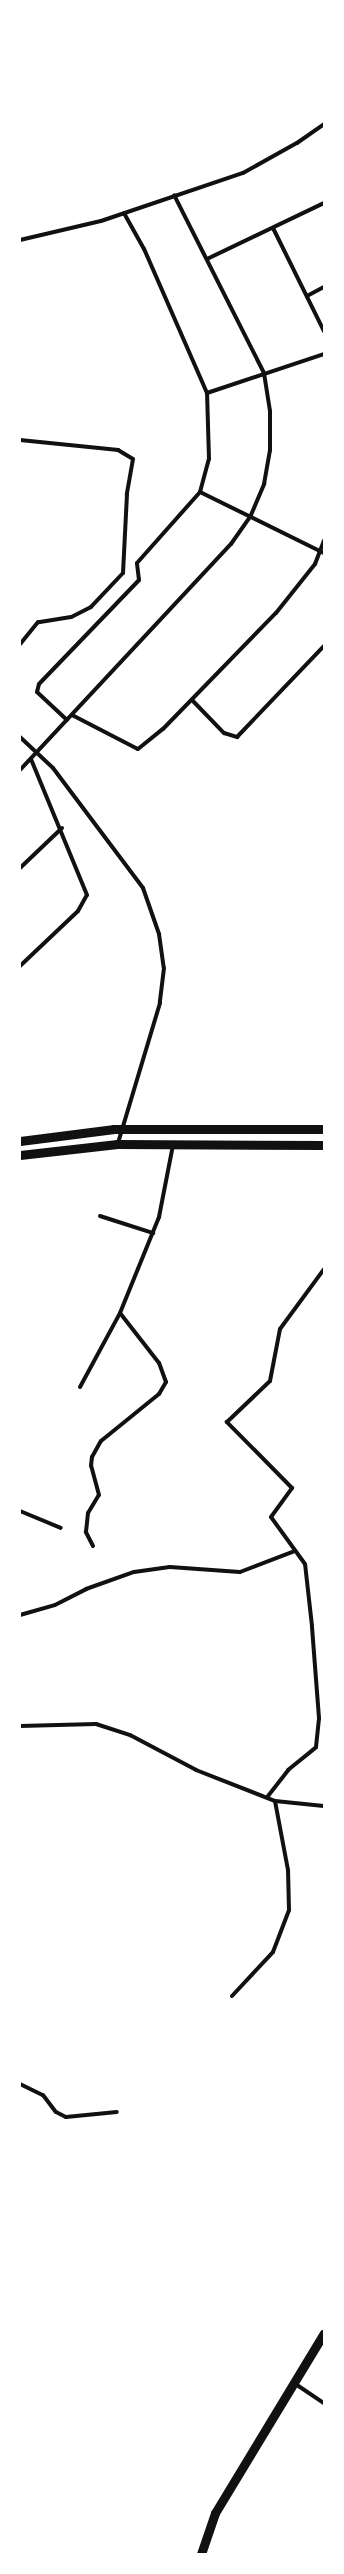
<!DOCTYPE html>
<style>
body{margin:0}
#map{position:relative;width:344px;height:2574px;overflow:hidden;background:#fff;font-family:"Fira Sans Condensed",sans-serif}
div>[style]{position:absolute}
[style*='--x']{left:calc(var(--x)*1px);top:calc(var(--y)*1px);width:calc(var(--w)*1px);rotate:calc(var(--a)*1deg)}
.minor>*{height:4px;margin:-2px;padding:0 2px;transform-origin:2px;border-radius:2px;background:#111}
.trunk>*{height:9px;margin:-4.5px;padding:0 4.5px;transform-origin:4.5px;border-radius:4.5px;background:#111}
span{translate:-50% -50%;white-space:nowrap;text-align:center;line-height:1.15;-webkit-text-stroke:4px #fff;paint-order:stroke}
.frame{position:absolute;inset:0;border:21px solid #fff;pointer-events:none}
</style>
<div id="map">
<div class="minor">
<i style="--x:273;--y:228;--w:115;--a:63.7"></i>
<i style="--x:20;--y:240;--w:83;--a:-13.2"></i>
<i style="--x:101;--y:221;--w:150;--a:-18.7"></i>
<i style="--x:243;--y:173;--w:62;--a:-29.1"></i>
<i style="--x:297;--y:143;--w:33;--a:-35"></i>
<i style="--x:207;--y:259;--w:130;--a:-25.6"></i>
<i style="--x:307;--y:296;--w:19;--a:-28"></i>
<i style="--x:207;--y:393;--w:123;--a:-18.4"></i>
<i style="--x:20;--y:440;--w:99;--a:5.8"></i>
<i style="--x:118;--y:450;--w:17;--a:31"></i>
<i style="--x:133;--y:459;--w:36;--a:100"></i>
<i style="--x:127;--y:494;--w:79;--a:92.9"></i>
<i style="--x:123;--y:573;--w:47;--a:133.3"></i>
<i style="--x:91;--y:607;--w:22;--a:153"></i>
<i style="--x:71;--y:617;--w:33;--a:171"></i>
<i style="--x:38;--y:622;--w:28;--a:129"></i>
<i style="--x:200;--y:492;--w:138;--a:26.2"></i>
<i style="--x:192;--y:700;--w:46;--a:45.9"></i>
<i style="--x:224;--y:733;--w:14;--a:17"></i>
<i style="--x:237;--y:737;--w:126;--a:-46.3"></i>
<i style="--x:72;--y:715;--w:74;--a:27.3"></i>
<i style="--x:138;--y:749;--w:32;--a:-39"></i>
<i style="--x:163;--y:729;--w:162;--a:-45.8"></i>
<i style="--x:276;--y:613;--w:63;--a:-51.5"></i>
<i style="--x:315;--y:564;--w:25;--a:-69"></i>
<i style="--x:67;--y:720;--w:41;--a:-137"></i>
<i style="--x:37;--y:692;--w:8;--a:-76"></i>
<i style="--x:39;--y:684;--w:144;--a:-46.1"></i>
<i style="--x:139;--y:580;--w:17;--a:-97"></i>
<i style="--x:137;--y:563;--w:95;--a:-48.4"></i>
<i style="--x:200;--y:492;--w:34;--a:-75"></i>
<i style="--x:209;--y:459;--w:66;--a:-91.7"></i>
<i style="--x:207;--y:393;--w:157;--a:-113.6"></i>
<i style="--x:144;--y:249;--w:41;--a:-119.1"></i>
<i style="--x:20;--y:737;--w:45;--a:43.2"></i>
<i style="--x:53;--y:768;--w:150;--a:53.1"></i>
<i style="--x:143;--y:888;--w:49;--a:70.8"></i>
<i style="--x:159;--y:934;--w:34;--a:82"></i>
<i style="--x:164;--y:968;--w:35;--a:97"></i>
<i style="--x:160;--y:1003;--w:146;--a:106.7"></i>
<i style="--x:20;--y:770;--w:309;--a:-47"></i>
<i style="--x:231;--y:544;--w:35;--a:-55"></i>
<i style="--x:251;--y:515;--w:34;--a:-67"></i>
<i style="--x:264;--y:484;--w:35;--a:-80"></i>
<i style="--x:270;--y:450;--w:39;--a:-90"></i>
<i style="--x:270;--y:411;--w:38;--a:-99"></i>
<i style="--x:264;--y:373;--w:199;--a:-116.8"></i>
<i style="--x:20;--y:868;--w:58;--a:-43.6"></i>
<i style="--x:20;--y:966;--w:80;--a:-43.5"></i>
<i style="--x:78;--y:911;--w:18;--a:-61"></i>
<i style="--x:87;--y:895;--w:147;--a:-112.4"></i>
<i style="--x:100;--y:1216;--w:56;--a:17.8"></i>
<i style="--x:80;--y:1387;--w:84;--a:-61.6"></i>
<i style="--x:120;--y:1313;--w:104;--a:-67.9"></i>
<i style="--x:159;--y:1217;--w:73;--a:-79"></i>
<i style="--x:20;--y:1511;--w:44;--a:22.5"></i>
<i style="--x:93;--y:1546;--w:16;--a:-117"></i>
<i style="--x:86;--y:1532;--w:19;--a:-84"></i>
<i style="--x:88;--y:1513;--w:21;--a:-59"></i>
<i style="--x:99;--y:1495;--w:30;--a:-105"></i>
<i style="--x:91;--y:1466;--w:9;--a:-84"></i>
<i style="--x:92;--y:1457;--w:18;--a:-61"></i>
<i style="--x:101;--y:1441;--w:75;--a:-39"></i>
<i style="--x:159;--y:1394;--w:14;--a:-60"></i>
<i style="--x:166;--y:1382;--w:20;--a:-110"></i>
<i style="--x:159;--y:1363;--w:63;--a:-128"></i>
<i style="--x:20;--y:1615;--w:36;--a:-16"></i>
<i style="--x:55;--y:1605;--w:35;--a:-27"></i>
<i style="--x:86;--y:1589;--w:51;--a:-19.5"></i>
<i style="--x:134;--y:1572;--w:36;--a:-8"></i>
<i style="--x:170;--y:1567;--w:70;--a:4.1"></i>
<i style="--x:240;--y:1572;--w:59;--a:-20.9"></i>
<i style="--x:20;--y:1726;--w:76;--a:-1.5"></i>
<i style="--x:96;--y:1724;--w:36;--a:18"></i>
<i style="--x:130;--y:1735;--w:75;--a:27.9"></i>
<i style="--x:196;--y:1770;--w:85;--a:21.4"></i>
<i style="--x:275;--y:1801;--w:49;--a:5.8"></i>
<i style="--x:268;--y:1796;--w:33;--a:-52"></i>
<i style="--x:288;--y:1770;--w:36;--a:-39"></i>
<i style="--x:316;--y:1747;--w:29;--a:-84"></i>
<i style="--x:319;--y:1718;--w:92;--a:-94.4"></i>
<i style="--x:312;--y:1626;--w:62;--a:-96.4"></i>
<i style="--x:305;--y:1564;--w:58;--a:-125.9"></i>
<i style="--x:271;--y:1517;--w:36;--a:-54"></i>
<i style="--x:292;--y:1488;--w:93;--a:-134.6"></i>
<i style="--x:227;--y:1422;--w:59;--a:-43.6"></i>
<i style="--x:270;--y:1381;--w:53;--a:-79.1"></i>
<i style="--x:280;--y:1329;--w:74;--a:-53.7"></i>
<i style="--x:232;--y:1996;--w:60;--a:-47"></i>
<i style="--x:273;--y:1952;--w:45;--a:-69.1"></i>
<i style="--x:289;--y:1910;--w:40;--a:-91.4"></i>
<i style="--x:288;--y:1870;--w:70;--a:-100.7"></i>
<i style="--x:20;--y:2084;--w:25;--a:26"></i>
<i style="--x:43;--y:2095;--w:21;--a:53"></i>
<i style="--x:56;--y:2112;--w:11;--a:27"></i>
<i style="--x:66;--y:2117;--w:51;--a:-5.6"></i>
<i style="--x:294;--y:2383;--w:36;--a:34"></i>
</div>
<div class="trunk">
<i style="--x:20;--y:1141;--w:95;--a:-7.3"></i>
<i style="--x:114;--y:1129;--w:210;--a:0"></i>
<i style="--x:20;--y:1155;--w:98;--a:-6.5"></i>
<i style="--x:117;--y:1144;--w:207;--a:0.3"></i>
<i style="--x:201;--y:2554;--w:43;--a:-71.1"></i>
<i style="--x:215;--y:2513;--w:210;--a:-58.8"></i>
</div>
<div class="frame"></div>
</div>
